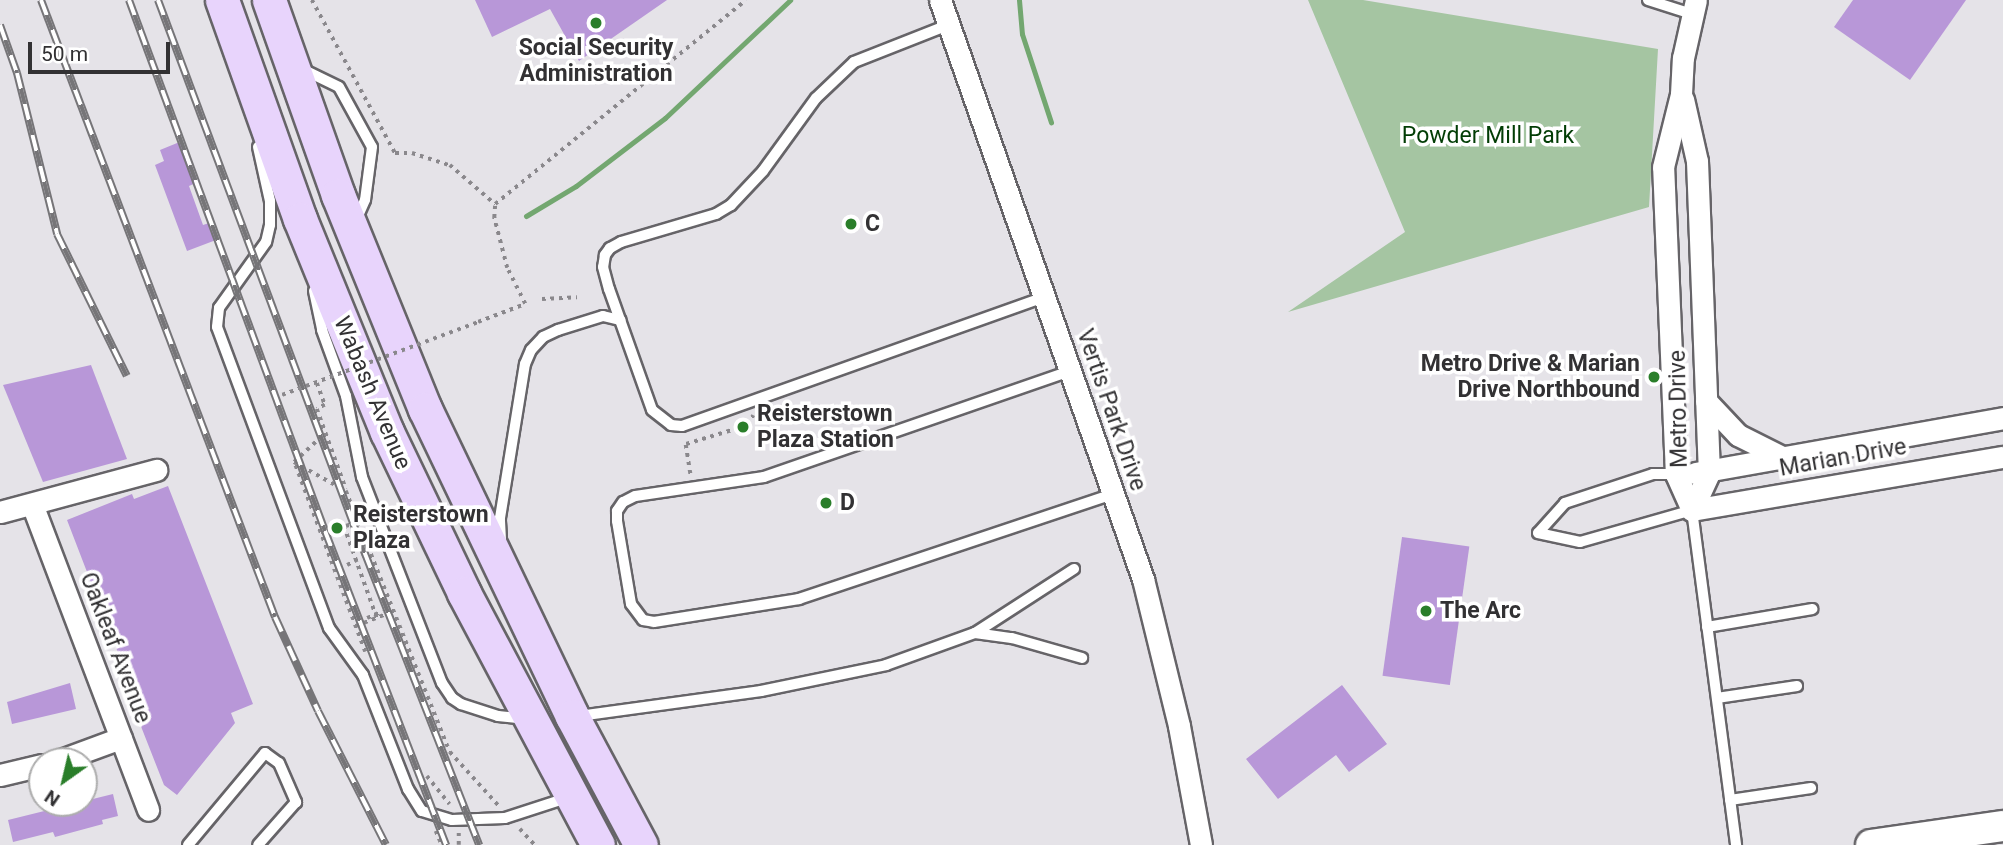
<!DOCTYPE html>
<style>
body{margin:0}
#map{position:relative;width:2003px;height:845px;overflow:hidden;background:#e5e3e8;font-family:Roboto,sans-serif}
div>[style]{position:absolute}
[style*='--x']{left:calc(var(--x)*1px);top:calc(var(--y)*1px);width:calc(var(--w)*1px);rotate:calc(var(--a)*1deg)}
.green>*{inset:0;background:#a5c5a2}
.stream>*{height:5px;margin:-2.5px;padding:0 2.5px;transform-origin:2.5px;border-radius:2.5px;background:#73a770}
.building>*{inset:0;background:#b897d8;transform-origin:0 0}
.path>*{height:3.5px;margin-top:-1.75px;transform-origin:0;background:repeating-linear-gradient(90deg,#8a888c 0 3.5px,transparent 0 8.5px)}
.roads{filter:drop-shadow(2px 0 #666468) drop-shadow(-2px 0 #666468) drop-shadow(0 2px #666468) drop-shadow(0 -2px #666468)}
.lane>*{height:10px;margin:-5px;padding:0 5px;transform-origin:5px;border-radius:5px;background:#fff}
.street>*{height:21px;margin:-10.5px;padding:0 10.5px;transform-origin:10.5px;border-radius:10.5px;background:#fff}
.secondary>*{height:30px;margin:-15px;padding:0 15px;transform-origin:15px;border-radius:15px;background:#fff}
.primary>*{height:33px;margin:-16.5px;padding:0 16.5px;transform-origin:16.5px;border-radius:16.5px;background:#e8d4fc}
.rail>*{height:8px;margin-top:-4px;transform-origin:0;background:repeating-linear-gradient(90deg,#fff 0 16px,#767578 0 32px);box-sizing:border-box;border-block:2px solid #767578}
.path-bridge>*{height:3.5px;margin-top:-1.75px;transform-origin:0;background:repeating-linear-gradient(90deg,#8a888c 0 3.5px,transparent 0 8.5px)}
.dots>*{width:19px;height:19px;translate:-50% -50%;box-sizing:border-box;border:4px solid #fff;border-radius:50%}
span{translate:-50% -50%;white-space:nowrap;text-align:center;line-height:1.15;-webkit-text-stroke:7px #fff;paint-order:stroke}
.poi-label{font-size:23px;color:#323133;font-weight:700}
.left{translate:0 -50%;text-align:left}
.right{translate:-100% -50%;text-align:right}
.park-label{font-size:23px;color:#023d05}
.street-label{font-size:23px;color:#323133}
.north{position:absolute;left:28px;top:747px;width:70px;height:70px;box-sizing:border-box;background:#fff;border:2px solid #adadad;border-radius:50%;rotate:214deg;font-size:19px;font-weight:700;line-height:28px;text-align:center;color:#323133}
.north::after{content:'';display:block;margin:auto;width:24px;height:32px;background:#2a7e2a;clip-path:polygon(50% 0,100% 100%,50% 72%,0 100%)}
.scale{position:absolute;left:28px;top:42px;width:142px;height:32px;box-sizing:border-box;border:4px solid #323133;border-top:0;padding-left:9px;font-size:21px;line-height:24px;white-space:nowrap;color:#323133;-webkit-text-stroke:5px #fff;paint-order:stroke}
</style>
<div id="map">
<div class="green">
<i style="clip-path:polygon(1308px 0,1363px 0,1658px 49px,1649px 207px,1288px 312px,1405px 232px)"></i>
</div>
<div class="stream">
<i style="--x:1019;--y:0;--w:34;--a:85"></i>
<i style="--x:1022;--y:34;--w:93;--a:71.8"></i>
<i style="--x:526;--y:216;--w:58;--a:-31"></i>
<i style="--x:576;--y:186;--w:112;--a:-37.4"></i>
<i style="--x:665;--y:118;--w:172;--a:-43.3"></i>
</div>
<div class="building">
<i style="clip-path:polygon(475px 0,667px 0,579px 61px,550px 9px,492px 37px)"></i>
<i style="clip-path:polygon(1853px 0,1966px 0,1910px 80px,1834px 27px)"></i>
<i style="clip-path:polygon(182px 141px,198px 182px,189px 186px,203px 225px,209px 223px,216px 240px,187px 251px,155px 165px,164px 161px,160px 150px)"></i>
<i style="clip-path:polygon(91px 365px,127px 459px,43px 482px,3px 385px)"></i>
<i style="clip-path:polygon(168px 486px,253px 704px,231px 713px,235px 723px,177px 795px,164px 785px,122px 678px,127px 676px,67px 520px,132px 494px,134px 499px)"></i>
<i style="left:1402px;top:537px;width:68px;height:140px;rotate:8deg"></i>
<i style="clip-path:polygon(70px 683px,76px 709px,12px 724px,7px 702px)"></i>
<i style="clip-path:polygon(1342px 685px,1387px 744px,1349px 772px,1336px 755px,1278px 799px,1246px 759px)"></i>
<i style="clip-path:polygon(113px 794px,118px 816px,102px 820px,103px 824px,55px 837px,53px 832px,13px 842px,8px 820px)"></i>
</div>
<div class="path">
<i style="--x:312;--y:0;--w:174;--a:61.5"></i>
<i style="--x:395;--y:153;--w:17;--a:0"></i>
<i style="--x:412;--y:153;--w:40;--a:18"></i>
<i style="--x:450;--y:165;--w:60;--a:40.9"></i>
<i style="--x:542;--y:299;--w:35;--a:-3"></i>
<i style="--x:525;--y:304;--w:40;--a:-116.6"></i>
<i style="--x:507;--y:268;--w:52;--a:-104.6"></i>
<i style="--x:494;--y:218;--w:14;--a:-86"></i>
<i style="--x:495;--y:204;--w:323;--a:-39.1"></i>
<i style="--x:478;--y:322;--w:50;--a:-21"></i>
<i style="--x:317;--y:383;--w:23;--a:70"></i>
<i style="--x:325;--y:405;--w:9;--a:153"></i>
<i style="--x:317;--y:409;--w:85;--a:70.1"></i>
<i style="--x:686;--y:444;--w:65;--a:-17"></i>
<i style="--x:748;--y:425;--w:11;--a:-63"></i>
<i style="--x:686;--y:445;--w:30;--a:81"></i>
<i style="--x:294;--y:462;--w:42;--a:-43.1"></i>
<i style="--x:344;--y:526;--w:98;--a:70.3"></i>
<i style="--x:321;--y:533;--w:40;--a:-16"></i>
<i style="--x:347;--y:565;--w:17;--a:-28"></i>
<i style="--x:367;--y:618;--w:17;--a:-24"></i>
<i style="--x:356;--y:626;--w:41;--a:-21.5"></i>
<i style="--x:365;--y:652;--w:203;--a:-110.5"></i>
<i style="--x:294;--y:462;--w:60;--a:29.1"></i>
<i style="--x:346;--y:491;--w:281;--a:68.3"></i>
<i style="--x:450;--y:752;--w:72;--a:47.8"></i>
<i style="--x:427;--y:776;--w:36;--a:51"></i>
<i style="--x:520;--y:829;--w:22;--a:47"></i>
<i style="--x:436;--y:831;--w:15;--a:67"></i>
<i style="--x:459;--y:833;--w:12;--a:90"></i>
</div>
<div class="roads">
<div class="lane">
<i style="--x:1648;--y:0;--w:46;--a:17.7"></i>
<i style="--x:948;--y:25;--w:101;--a:158.5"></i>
<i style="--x:854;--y:62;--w:52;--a:136.5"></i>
<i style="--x:816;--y:98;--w:90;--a:126"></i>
<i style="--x:763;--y:171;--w:47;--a:133.3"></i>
<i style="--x:731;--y:205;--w:17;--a:149"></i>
<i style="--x:716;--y:214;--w:99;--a:163.6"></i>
<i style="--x:621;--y:242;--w:13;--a:151"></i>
<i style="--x:610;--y:248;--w:9;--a:126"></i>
<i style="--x:605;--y:255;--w:12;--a:99"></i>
<i style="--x:603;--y:267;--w:23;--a:75"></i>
<i style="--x:609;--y:289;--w:128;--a:70.4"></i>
<i style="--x:652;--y:410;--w:24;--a:38"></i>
<i style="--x:671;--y:425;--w:11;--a:5"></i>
<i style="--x:682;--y:426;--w:385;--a:-19.6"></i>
<i style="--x:300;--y:68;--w:43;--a:26"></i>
<i style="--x:339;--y:87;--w:68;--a:61.2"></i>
<i style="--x:372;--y:147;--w:53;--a:97.5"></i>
<i style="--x:365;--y:200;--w:22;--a:114"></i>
<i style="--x:258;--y:147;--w:55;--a:77.5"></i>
<i style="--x:270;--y:201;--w:24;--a:90"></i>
<i style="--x:270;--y:225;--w:17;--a:103"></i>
<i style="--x:266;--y:242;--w:81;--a:125.5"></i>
<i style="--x:219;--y:308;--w:19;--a:96"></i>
<i style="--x:217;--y:327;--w:321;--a:69.6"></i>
<i style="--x:329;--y:628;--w:58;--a:54.1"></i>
<i style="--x:363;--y:675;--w:123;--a:68.5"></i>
<i style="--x:408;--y:789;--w:26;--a:58"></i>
<i style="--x:422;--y:811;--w:31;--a:17"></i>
<i style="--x:452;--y:820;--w:53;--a:-2.2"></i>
<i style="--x:505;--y:818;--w:68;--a:-17.9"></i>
<i style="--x:314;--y:291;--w:40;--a:78"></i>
<i style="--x:322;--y:330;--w:70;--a:70"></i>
<i style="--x:346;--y:396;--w:83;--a:78.8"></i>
<i style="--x:362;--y:477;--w:221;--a:68.8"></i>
<i style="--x:442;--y:683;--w:18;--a:56"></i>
<i style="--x:452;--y:698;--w:11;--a:34"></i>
<i style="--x:461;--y:704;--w:39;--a:18"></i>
<i style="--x:498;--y:716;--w:27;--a:6"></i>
<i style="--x:1070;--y:371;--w:324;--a:160.9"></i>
<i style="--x:764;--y:477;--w:130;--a:171.6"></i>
<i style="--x:635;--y:496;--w:13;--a:153"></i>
<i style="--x:623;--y:502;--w:11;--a:124"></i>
<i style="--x:617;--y:511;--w:10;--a:90"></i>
<i style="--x:617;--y:521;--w:84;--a:80.4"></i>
<i style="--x:631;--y:604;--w:20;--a:53"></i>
<i style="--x:643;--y:620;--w:11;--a:10"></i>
<i style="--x:654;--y:622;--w:147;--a:-9"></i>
<i style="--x:799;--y:599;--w:330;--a:-18.5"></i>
<i style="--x:1676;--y:474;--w:23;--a:180"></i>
<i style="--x:1653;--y:474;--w:93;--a:161.8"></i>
<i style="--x:1565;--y:503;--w:40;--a:132"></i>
<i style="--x:1538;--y:533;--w:43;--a:12.1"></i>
<i style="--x:1580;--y:542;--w:116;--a:-15.9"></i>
<i style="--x:1692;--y:510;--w:338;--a:82.5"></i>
<i style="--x:501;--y:540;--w:22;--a:-93"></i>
<i style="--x:500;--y:518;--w:156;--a:-80.8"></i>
<i style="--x:525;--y:364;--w:15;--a:-67"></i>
<i style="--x:531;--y:350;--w:18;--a:-47"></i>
<i style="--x:543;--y:337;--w:17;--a:-25"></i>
<i style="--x:558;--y:330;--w:47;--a:-17.3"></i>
<i style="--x:603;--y:316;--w:18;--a:13"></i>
<i style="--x:1707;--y:627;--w:107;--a:-9.7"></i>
<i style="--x:975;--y:633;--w:37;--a:8"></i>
<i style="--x:1012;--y:638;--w:73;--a:15.9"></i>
<i style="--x:1717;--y:698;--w:81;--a:-8.5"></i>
<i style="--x:579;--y:716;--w:184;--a:-7.8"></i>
<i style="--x:761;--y:691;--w:128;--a:-11.7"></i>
<i style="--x:886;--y:665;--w:95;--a:-19.8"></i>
<i style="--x:975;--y:633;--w:118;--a:-32.9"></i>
<i style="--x:1730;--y:800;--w:82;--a:-8.4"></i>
<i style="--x:188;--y:845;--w:120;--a:-50.1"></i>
<i style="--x:265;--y:753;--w:17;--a:36"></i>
<i style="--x:279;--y:763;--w:43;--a:66.4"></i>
<i style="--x:296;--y:802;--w:57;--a:131.5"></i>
</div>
<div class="street">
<i style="--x:940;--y:0;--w:614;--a:70.68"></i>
<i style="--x:1143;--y:579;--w:151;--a:76.2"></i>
<i style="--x:1179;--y:726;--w:121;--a:79.5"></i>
<i style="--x:1683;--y:99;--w:64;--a:77.3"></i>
<i style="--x:1697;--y:161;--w:312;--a:87.8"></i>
<i style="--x:1709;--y:473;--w:41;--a:114.7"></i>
<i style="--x:1706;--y:401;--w:47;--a:46.7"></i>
<i style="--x:1738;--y:435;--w:54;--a:26.6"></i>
<i style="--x:1695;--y:473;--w:313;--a:-10.1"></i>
<i style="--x:32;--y:504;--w:327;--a:69.2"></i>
<i style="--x:1692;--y:510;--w:39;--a:-114"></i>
<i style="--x:1676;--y:474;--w:307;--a:-92.4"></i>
<i style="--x:1663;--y:167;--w:75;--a:-76.1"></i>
<i style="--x:1681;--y:94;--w:36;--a:-87"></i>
<i style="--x:1683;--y:58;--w:59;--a:-77.4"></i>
<i style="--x:1692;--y:510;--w:315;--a:-9.7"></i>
<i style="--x:0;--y:512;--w:162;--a:-15.1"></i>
<i style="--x:58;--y:761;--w:67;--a:-20.1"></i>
<i style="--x:0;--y:775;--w:43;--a:-13.4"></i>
</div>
<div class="secondary">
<i style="--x:1871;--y:845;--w:133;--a:-8.2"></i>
</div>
<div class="primary">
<i style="--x:222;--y:0;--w:232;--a:70.4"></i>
<i style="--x:300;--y:219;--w:230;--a:67.8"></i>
<i style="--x:387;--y:432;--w:178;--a:64.4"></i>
<i style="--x:464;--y:593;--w:285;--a:62"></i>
<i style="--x:269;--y:0;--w:207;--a:70.5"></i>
<i style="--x:338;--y:195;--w:231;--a:67.9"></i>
<i style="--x:425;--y:409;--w:340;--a:64.4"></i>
<i style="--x:572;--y:716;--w:146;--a:61.9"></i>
</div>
</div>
<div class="rail">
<i style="--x:41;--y:0;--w:660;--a:69.23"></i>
<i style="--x:275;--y:617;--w:103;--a:65.4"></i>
<i style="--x:318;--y:711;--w:150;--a:63.1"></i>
<i style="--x:129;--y:0;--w:566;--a:69.74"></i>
<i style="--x:325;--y:531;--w:337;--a:68.9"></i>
<i style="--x:158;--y:0;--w:558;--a:69.55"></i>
<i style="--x:353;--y:523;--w:346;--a:68.6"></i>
<i style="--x:0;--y:25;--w:51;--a:70.5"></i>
<i style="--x:17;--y:73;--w:166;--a:76"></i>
<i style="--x:57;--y:234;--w:158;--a:63.8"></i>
</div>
<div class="path-bridge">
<i style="--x:282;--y:395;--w:209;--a:-20.4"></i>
</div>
<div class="dots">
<i style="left:596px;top:23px;background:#2a7e2a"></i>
<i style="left:851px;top:224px;background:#2a7e2a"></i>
<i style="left:1654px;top:377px;background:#2a7e2a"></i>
<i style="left:743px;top:427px;background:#2a7e2a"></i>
<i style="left:826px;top:503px;background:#2a7e2a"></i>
<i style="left:337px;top:528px;background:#2a7e2a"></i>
<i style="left:1426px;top:611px;background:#2a7e2a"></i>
</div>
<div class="poi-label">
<span style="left:596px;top:61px">Social Security<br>Administration</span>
<span class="left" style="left:865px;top:224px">C</span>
<span class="right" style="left:1640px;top:377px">Metro Drive &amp; Marian<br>Drive Northbound</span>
<span class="left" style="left:757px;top:427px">Reisterstown<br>Plaza Station</span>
<span class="left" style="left:840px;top:503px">D</span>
<span class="left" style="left:353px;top:528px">Reisterstown<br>Plaza</span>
<span class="left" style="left:1440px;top:611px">The Arc</span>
</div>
<div class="park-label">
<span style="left:1488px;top:136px">Powder Mill Park</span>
</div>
<div class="street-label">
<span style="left:372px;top:393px;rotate:67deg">Wabash Avenue</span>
<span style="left:1679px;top:409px;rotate:-91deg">Metro Drive</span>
<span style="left:1111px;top:410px;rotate:71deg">Vertis Park Drive</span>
<span style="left:1843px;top:458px;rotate:-10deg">Marian Drive</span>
<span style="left:115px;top:648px;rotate:69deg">Oakleaf Avenue</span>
</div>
<div class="north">N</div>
<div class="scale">50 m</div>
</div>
